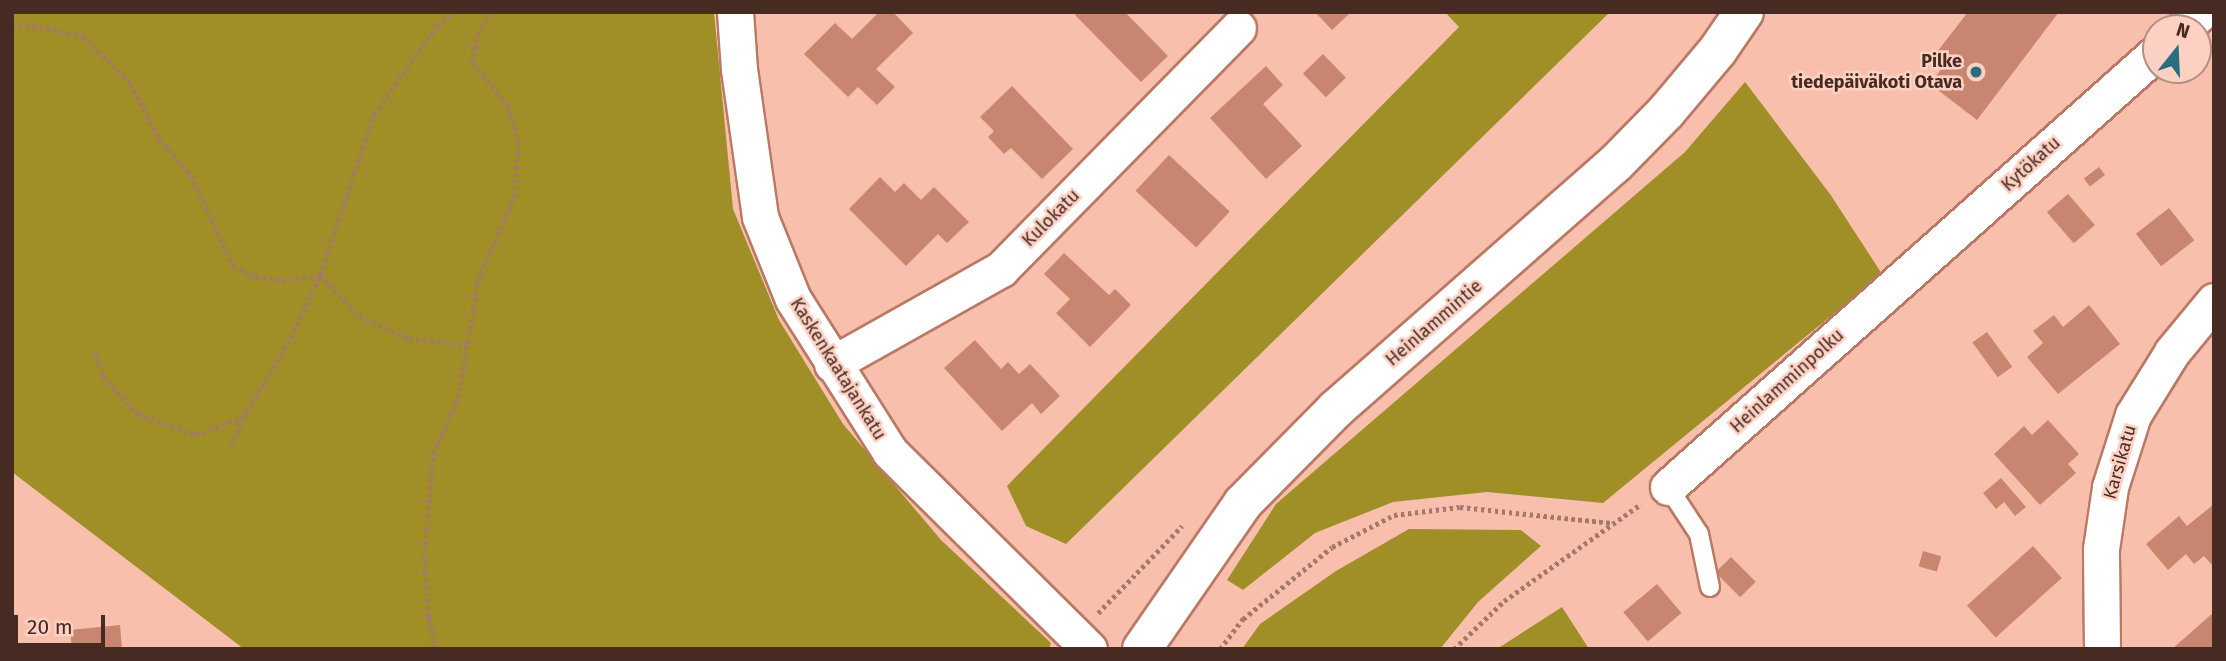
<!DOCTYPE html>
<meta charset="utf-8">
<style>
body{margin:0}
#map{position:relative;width:2226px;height:661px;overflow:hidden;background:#f8bfad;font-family:"Fira Sans",sans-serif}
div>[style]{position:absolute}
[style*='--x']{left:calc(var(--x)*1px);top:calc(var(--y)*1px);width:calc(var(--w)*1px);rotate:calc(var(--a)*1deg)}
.forest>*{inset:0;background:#a08e26}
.building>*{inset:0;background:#c88670;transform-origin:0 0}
.path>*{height:4.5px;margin-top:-2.25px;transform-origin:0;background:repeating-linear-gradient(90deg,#a4796b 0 3.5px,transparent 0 7px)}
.roads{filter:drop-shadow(2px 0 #ba7964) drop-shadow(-2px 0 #ba7964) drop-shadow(0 2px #ba7964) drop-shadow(0 -2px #ba7964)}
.lane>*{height:18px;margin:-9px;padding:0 9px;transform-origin:9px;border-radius:9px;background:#fff}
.street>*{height:35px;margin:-17.5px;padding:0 17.5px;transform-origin:17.5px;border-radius:17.5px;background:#fff}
.secondary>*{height:38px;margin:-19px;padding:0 19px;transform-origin:19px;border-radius:19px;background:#fff}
.dots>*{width:19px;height:19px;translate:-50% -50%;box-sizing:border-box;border:4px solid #fcd0c2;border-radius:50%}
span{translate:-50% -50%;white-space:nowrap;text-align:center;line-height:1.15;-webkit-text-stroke:5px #fcd0c2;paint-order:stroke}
.poi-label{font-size:18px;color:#472b22;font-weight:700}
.right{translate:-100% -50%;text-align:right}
.street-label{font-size:18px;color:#472b22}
.frame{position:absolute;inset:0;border:14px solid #472b22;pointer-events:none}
.north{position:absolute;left:2142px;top:14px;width:70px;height:70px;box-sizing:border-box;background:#fcd0c2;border:2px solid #b48e82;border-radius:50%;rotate:18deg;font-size:19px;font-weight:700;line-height:28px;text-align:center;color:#472b22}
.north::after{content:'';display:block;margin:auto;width:24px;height:32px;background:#2b6d80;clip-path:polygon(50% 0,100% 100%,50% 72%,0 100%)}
.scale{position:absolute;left:14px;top:615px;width:91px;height:32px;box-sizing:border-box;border:4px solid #472b22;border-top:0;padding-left:9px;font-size:21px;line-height:24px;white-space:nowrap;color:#472b22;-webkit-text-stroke:5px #fcd0c2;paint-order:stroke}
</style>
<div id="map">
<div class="forest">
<i style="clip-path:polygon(12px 12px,714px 12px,733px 209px,779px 320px,843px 424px,941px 540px,1051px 643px,1049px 649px,244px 649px,12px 472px)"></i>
<i style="clip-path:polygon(1445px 12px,1610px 12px,1066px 544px,1026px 526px,1007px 486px,1459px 27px)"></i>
<i style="clip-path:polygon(1745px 82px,1830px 194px,1882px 274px,1603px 503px,1487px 492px,1393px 502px,1315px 533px,1243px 590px,1227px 580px,1276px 504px,1685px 152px)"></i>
<i style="clip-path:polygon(1409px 529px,1521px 530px,1541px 546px,1478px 602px,1440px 649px,1242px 649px,1260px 624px,1336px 571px)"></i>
<i style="clip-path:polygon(1562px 607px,1589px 649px,1497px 649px)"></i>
</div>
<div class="building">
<i style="clip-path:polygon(879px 12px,893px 12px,913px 33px,876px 69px,895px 87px,877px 105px,858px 87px,848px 97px,804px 54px,835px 23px,852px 39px)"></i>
<i style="clip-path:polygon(1077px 12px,1125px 12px,1168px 56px,1141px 82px,1075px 15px)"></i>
<i style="clip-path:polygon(1315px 12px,1351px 12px,1332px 30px)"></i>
<i style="clip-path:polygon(1968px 12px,2059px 12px,1977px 120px,1930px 84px,1948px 60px,1937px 52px)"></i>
<i style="left:1323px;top:54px;width:33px;height:28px;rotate:46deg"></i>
<i style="clip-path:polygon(1266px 66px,1283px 85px,1263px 104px,1302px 146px,1266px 179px,1210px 118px)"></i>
<i style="clip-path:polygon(1012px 86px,1073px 149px,1042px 179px,1011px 148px,1004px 154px,988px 137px,994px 131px,980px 117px)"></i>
<i style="left:1169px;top:155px;width:83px;height:49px;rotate:43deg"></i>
<i style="left:2099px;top:167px;width:10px;height:19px;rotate:53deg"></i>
<i style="clip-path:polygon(880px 177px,895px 192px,904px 183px,921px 200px,934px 187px,969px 222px,947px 243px,938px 234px,906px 266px,849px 209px)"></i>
<i style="left:2068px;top:194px;width:41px;height:28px;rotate:49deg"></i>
<i style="left:2169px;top:208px;width:41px;height:42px;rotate:52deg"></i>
<i style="clip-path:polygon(1064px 253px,1109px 295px,1115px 289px,1131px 305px,1090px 347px,1056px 313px,1070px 299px,1044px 274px)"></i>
<i style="clip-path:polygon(2089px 305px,2120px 344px,2058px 394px,2027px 357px,2043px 343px,2033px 331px,2054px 315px,2063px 327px)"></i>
<i style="left:1987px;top:332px;width:43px;height:18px;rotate:54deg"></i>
<i style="clip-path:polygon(975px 340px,1001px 369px,1008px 362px,1019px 374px,1030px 364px,1060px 396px,1041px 414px,1032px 403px,1002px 431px,944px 368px)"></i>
<i style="clip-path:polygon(2048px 420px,2079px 454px,2068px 464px,2076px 473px,2040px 505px,1994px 454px,2024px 426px,2032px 435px)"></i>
<i style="clip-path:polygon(2001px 478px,2026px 507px,2015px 516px,2004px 502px,1996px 509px,1983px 493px)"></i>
<i style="clip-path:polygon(2214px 504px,2214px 563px,2212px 565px,2204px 556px,2194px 564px,2186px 554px,2168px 570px,2146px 544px,2179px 516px,2187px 526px)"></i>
<i style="left:2033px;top:546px;width:43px;height:89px;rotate:48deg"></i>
<i style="left:1923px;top:551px;width:19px;height:16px;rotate:16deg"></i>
<i style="left:1731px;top:557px;width:35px;height:22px;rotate:45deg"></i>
<i style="left:1657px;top:584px;width:38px;height:44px;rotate:50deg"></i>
<i style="clip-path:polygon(2214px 612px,2214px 649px,2172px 649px)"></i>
<i style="clip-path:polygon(120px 625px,122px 649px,72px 649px,70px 630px)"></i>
</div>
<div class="path">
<i style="--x:12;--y:22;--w:72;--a:11.2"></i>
<i style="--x:83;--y:36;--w:68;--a:45"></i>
<i style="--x:131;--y:84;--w:62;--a:63"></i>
<i style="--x:159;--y:139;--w:48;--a:48.4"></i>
<i style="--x:191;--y:175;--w:100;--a:65.2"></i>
<i style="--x:233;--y:266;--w:25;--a:26"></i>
<i style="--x:256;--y:277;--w:26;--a:7"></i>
<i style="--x:282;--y:280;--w:38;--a:-7"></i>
<i style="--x:320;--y:275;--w:170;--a:-71.5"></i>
<i style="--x:374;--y:114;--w:108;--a:-54.4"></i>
<i style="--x:437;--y:26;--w:21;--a:-41"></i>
<i style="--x:95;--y:351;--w:27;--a:73"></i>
<i style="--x:103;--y:377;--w:51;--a:46.6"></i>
<i style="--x:138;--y:414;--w:62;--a:19.9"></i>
<i style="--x:196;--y:435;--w:50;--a:-21"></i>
<i style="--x:231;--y:446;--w:33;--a:-67"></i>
<i style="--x:244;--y:416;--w:91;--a:-58.9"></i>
<i style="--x:291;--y:338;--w:69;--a:-65.3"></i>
<i style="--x:320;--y:275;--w:57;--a:45.7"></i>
<i style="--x:360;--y:316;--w:54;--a:25.1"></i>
<i style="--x:409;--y:339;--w:58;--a:5.9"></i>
<i style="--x:1098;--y:613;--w:121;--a:-46"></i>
<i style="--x:436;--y:649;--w:33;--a:-104"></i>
<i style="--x:428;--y:617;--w:65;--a:-93.5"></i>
<i style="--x:424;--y:552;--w:98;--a:-84.8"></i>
<i style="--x:433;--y:454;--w:61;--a:-65.9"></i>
<i style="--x:458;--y:398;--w:120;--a:-80.4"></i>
<i style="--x:478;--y:280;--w:90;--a:-66.6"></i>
<i style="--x:514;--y:197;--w:54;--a:-85.8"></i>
<i style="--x:518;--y:143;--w:40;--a:-106"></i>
<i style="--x:507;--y:105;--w:55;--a:-129.8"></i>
<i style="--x:472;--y:63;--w:29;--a:-80"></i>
<i style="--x:477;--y:34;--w:27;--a:-56"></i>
<i style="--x:1220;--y:649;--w:38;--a:-53"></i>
<i style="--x:1243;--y:619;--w:114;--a:-39"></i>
<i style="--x:1332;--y:547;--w:70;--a:-27.3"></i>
<i style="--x:1394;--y:515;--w:66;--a:-6.9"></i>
<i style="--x:1460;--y:507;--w:152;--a:6"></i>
<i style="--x:1454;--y:649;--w:69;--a:-43.8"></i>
<i style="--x:1504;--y:601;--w:168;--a:-35.3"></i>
</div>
<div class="roads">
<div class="lane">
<i style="--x:1668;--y:487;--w:56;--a:56.6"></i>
<i style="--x:1699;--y:534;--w:54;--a:78.3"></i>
</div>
<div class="street">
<i style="--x:735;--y:12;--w:57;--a:86"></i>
<i style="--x:739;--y:69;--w:149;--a:81.9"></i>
<i style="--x:760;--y:217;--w:88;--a:68.1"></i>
<i style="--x:793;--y:299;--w:181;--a:57.6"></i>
<i style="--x:890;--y:452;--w:280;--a:44.7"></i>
<i style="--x:2184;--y:28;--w:23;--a:-43"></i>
<i style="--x:832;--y:364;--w:194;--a:-29.3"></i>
<i style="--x:1001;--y:269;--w:338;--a:-45.5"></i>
<i style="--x:1668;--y:487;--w:653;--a:-41.65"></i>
<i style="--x:2102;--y:649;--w:100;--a:-90.6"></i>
<i style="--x:2101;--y:549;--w:63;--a:-81.7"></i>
<i style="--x:2110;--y:487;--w:76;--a:-72.3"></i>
<i style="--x:2133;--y:415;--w:74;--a:-58.2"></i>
<i style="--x:2172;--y:352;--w:66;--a:-50.5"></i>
</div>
<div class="secondary">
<i style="--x:1142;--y:649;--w:178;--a:-55.3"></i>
<i style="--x:1243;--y:503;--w:132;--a:-45.3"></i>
<i style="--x:1336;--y:409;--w:371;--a:-41.3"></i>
<i style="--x:1615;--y:164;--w:73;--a:-45.6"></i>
<i style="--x:1666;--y:112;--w:81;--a:-50"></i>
<i style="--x:1718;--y:50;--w:46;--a:-55.6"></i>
</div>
</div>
<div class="dots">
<i style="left:1976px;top:72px;background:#2b6d80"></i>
</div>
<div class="poi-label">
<span class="right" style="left:1962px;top:72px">Pilke<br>tiedepäiväkoti Otava</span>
</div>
<div class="street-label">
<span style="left:2031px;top:164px;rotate:-42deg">Kytökatu</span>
<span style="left:1051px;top:218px;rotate:-45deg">Kulokatu</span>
<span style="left:1434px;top:323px;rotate:-41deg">Heinlammintie</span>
<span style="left:838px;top:369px;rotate:58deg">Kaskenkaatajankatu</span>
<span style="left:1787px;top:381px;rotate:-42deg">Heinlamminpolku</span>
<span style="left:2120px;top:462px;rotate:-74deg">Karsikatu</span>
</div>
<div class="frame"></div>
<div class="north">N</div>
<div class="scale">20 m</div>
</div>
